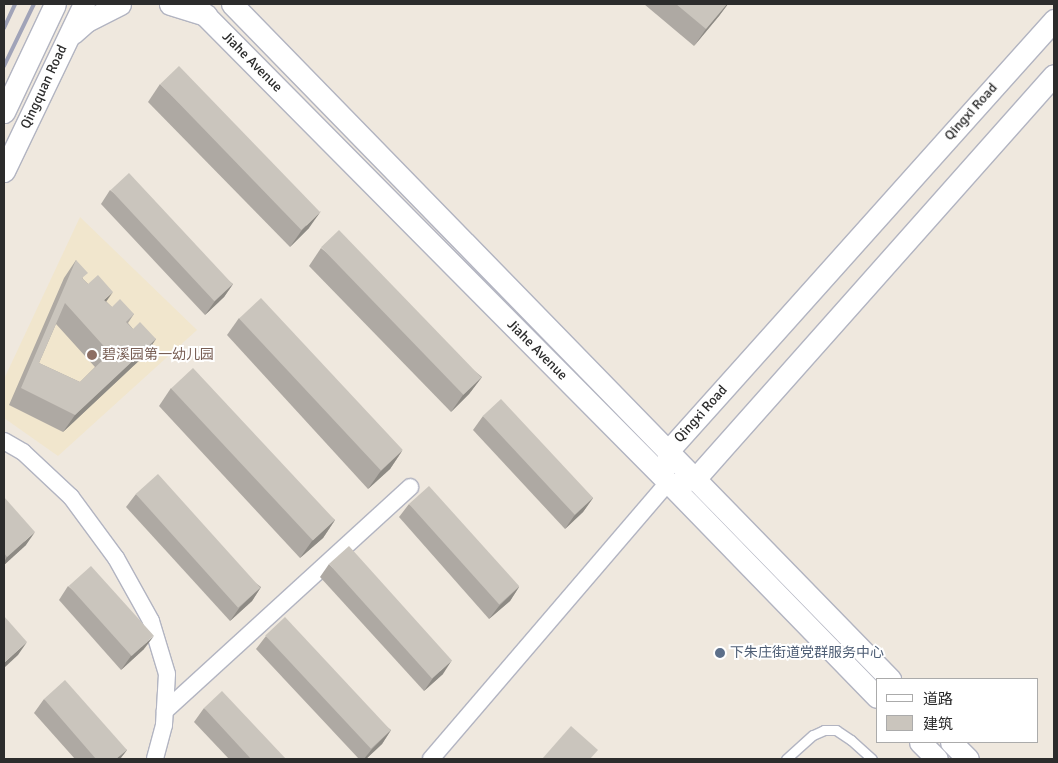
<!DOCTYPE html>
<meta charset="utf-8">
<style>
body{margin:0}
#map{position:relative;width:1058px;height:763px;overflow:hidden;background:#efe8de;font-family:Signika,"Noto Sans SC",sans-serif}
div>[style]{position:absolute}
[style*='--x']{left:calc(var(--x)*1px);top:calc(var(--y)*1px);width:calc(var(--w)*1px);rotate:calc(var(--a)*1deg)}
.education>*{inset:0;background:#f1e6cd}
.roads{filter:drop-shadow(1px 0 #b2b4c1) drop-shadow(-1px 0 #b2b4c1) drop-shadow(0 1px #b2b4c1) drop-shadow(0 -1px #b2b4c1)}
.service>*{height:9px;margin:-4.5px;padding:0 4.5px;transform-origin:4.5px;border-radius:4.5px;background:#fff}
.minor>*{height:16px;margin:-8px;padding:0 8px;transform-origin:8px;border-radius:8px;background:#fff}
.tertiary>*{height:21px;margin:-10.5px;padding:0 10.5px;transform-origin:10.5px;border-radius:10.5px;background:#fff}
.rail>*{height:4px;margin:-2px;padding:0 2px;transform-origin:2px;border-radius:2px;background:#a0a3b8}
.wall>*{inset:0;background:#aea9a3}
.shaded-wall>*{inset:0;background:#8d8a84}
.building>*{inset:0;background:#cac5bd;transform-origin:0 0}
.dots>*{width:14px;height:14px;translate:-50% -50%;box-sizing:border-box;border:2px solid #fff;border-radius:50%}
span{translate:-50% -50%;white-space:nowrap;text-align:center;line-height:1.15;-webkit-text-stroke:4px #fff;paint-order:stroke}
.street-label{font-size:14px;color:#2c2c2c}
.education-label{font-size:14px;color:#785e54}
.left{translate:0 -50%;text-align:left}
.service-label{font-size:14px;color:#4e5e75}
.frame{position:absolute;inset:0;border:5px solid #2c2c2c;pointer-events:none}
.legend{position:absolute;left:876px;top:678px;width:162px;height:65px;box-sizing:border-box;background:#fff;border:1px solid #ababab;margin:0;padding:6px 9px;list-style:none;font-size:15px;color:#2c2c2c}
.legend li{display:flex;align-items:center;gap:10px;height:25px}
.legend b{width:25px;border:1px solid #ababab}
</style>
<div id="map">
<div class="education">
<i style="clip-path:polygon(80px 217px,197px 330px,58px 456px,4px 418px,4px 379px)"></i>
</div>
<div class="roads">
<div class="service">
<i style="--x:786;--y:759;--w:36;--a:-42"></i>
<i style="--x:813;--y:735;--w:12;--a:-24"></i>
<i style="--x:824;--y:730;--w:12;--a:0"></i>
<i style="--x:836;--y:730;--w:18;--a:34"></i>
<i style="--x:851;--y:740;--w:28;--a:42"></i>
</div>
<div class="minor">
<i style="--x:4;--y:441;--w:22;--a:30"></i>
<i style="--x:23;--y:452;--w:66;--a:43.2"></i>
<i style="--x:71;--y:497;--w:76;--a:53.6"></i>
<i style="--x:116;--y:558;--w:72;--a:60.9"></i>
<i style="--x:151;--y:621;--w:55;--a:73.2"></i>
<i style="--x:167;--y:674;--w:51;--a:93.4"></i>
<i style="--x:164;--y:725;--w:35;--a:105"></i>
<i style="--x:165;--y:711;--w:332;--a:-42.4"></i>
<i style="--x:431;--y:759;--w:365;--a:-49.4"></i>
</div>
<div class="tertiary">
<i style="--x:170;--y:4;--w:38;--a:17"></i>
<i style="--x:194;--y:4;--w:673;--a:45.24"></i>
<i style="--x:668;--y:482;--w:300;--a:45.8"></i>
<i style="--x:232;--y:4;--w:943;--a:45.73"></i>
<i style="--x:73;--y:33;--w:18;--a:-41"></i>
<i style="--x:87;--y:21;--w:37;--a:-27"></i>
<i style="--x:4;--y:112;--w:119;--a:-64.7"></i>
<i style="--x:4;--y:171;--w:185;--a:-64.4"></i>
<i style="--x:668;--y:464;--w:13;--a:-90"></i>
<i style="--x:668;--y:451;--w:579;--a:-48.15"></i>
<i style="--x:681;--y:481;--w:14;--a:-8"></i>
<i style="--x:695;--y:479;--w:540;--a:-48.38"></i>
<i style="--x:920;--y:742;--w:24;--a:45"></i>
<i style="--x:951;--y:742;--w:24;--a:45"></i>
</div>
</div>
<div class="rail">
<i style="--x:4;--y:28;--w:26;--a:-65"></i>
<i style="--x:4;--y:66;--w:69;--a:-64.2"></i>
</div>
<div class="wall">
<i style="clip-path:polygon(644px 4px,728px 4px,719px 16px,694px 46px)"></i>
<i style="clip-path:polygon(160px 84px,309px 228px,290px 247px,148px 102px)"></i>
<i style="clip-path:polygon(110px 190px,233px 284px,224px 297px,205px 315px,101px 204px)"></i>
<i style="clip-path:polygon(321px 248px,482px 377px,469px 394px,451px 412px,309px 266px)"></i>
<i style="clip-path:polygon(evenodd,76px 260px,83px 279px,112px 307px,134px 314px,128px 323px,133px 329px,156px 339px,144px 356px,63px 432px,9px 405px,64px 278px,76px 260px,56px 324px,95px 367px,80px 382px,39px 363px,56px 324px)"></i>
<i style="clip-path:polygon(239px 318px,402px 451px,390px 469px,368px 489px,227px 335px)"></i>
<i style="clip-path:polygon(171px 388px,335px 520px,323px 538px,300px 558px,159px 406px)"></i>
<i style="clip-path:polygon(483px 416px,593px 498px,583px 512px,565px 529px,473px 430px)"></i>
<i style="clip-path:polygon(136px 494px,261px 587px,252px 601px,230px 621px,126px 507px)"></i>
<i style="clip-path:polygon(4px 497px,26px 545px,4px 565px)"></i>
<i style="clip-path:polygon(409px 504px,519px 587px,510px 601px,489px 619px,399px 517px)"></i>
<i style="clip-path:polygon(329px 564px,443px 674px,424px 691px,320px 577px)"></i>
<i style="clip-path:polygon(68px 586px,144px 649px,121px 670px,59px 600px)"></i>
<i style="clip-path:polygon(266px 636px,391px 730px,382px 744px,366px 759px,359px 759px,256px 649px)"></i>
<i style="clip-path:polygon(44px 699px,127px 750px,120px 759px,75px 759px,34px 713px)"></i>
<i style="clip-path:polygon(204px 708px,286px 759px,229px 759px,194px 722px)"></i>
</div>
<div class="shaded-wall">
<i style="clip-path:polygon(727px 4px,728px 4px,719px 16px,694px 46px,706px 29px)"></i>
<i style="clip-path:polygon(321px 211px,309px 228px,290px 247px,302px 230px)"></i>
<i style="clip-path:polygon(233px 284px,224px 297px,205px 315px,215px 301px)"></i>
<i style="clip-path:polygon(113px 292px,101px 309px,104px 300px)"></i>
<i style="clip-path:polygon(156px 339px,144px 356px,63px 432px,75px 415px)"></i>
<i style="clip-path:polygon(482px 377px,469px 394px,451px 412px,463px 395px)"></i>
<i style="clip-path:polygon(402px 451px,390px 469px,368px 489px,380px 472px)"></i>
<i style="clip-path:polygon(593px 498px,583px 512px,565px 529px,574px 516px)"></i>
<i style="clip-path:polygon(335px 520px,323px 538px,300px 558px,312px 541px)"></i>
<i style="clip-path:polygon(35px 532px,26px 545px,4px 565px,4px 562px,7px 557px)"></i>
<i style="clip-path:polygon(261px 587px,252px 601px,230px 621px,240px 607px)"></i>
<i style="clip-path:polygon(519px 587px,510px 601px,489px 619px,499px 606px)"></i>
<i style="clip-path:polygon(154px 636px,144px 649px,121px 670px,131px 656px)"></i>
<i style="clip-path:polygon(27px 642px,18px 655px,4px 668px,4px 664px,5px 662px)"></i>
<i style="clip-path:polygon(452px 660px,443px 674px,424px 691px,433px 678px)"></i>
<i style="clip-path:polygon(391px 730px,382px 744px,366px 759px,364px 759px,372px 749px)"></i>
<i style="clip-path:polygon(127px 750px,120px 759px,116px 759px)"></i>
</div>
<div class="building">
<i style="clip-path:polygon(676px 4px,727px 4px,706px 29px)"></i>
<i style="left:179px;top:66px;width:203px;height:26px;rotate:46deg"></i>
<i style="left:129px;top:173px;width:152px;height:25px;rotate:47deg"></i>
<i style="left:339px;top:230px;width:205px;height:25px;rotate:46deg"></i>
<i style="clip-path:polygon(evenodd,76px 260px,88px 273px,82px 278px,88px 284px,98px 275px,113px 292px,104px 300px,112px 307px,120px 299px,134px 314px,126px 322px,133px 329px,140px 322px,156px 339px,75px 415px,21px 388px,76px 260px,65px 303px,110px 353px,80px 382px,39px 363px,65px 303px)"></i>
<i style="left:261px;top:298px;width:208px;height:30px;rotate:47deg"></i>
<i style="left:193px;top:368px;width:208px;height:30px;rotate:47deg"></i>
<i style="left:501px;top:399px;width:135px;height:25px;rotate:47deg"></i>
<i style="left:158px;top:474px;width:153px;height:30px;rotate:48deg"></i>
<i style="left:429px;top:486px;width:135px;height:27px;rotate:48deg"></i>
<i style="clip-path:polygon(4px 497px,35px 532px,7px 557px,4px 553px)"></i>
<i style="left:349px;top:546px;width:154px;height:27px;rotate:48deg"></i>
<i style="left:91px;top:566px;width:94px;height:30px;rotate:48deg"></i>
<i style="clip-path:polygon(4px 616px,27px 642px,5px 662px,4px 660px)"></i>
<i style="left:285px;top:617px;width:155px;height:27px;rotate:47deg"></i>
<i style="clip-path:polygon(65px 680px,127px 750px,116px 759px,96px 759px,44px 699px)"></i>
<i style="clip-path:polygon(222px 691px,286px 759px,251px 759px,204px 708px)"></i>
<i style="clip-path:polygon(571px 726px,598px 750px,590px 759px,542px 759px)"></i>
</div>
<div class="dots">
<i style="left:92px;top:355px;background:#8d6e63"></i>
<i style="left:720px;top:653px;background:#5c6f8a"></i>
</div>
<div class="street-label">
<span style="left:252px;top:62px;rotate:45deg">Jiahe Avenue</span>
<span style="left:44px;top:87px;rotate:-65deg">Qingquan Road</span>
<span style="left:971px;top:112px;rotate:-48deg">Qingxi Road</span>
<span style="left:537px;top:350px;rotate:45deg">Jiahe Avenue</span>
<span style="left:701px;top:414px;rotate:-48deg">Qingxi Road</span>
</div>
<div class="education-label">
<span class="left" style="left:102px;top:355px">碧溪园第一幼儿园</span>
</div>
<div class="service-label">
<span class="left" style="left:730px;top:653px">下朱庄街道党群服务中心</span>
</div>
<div class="frame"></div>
<ul class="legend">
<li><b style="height:6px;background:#fff"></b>道路</li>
<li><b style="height:14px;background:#cac5bd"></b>建筑</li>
</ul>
</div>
